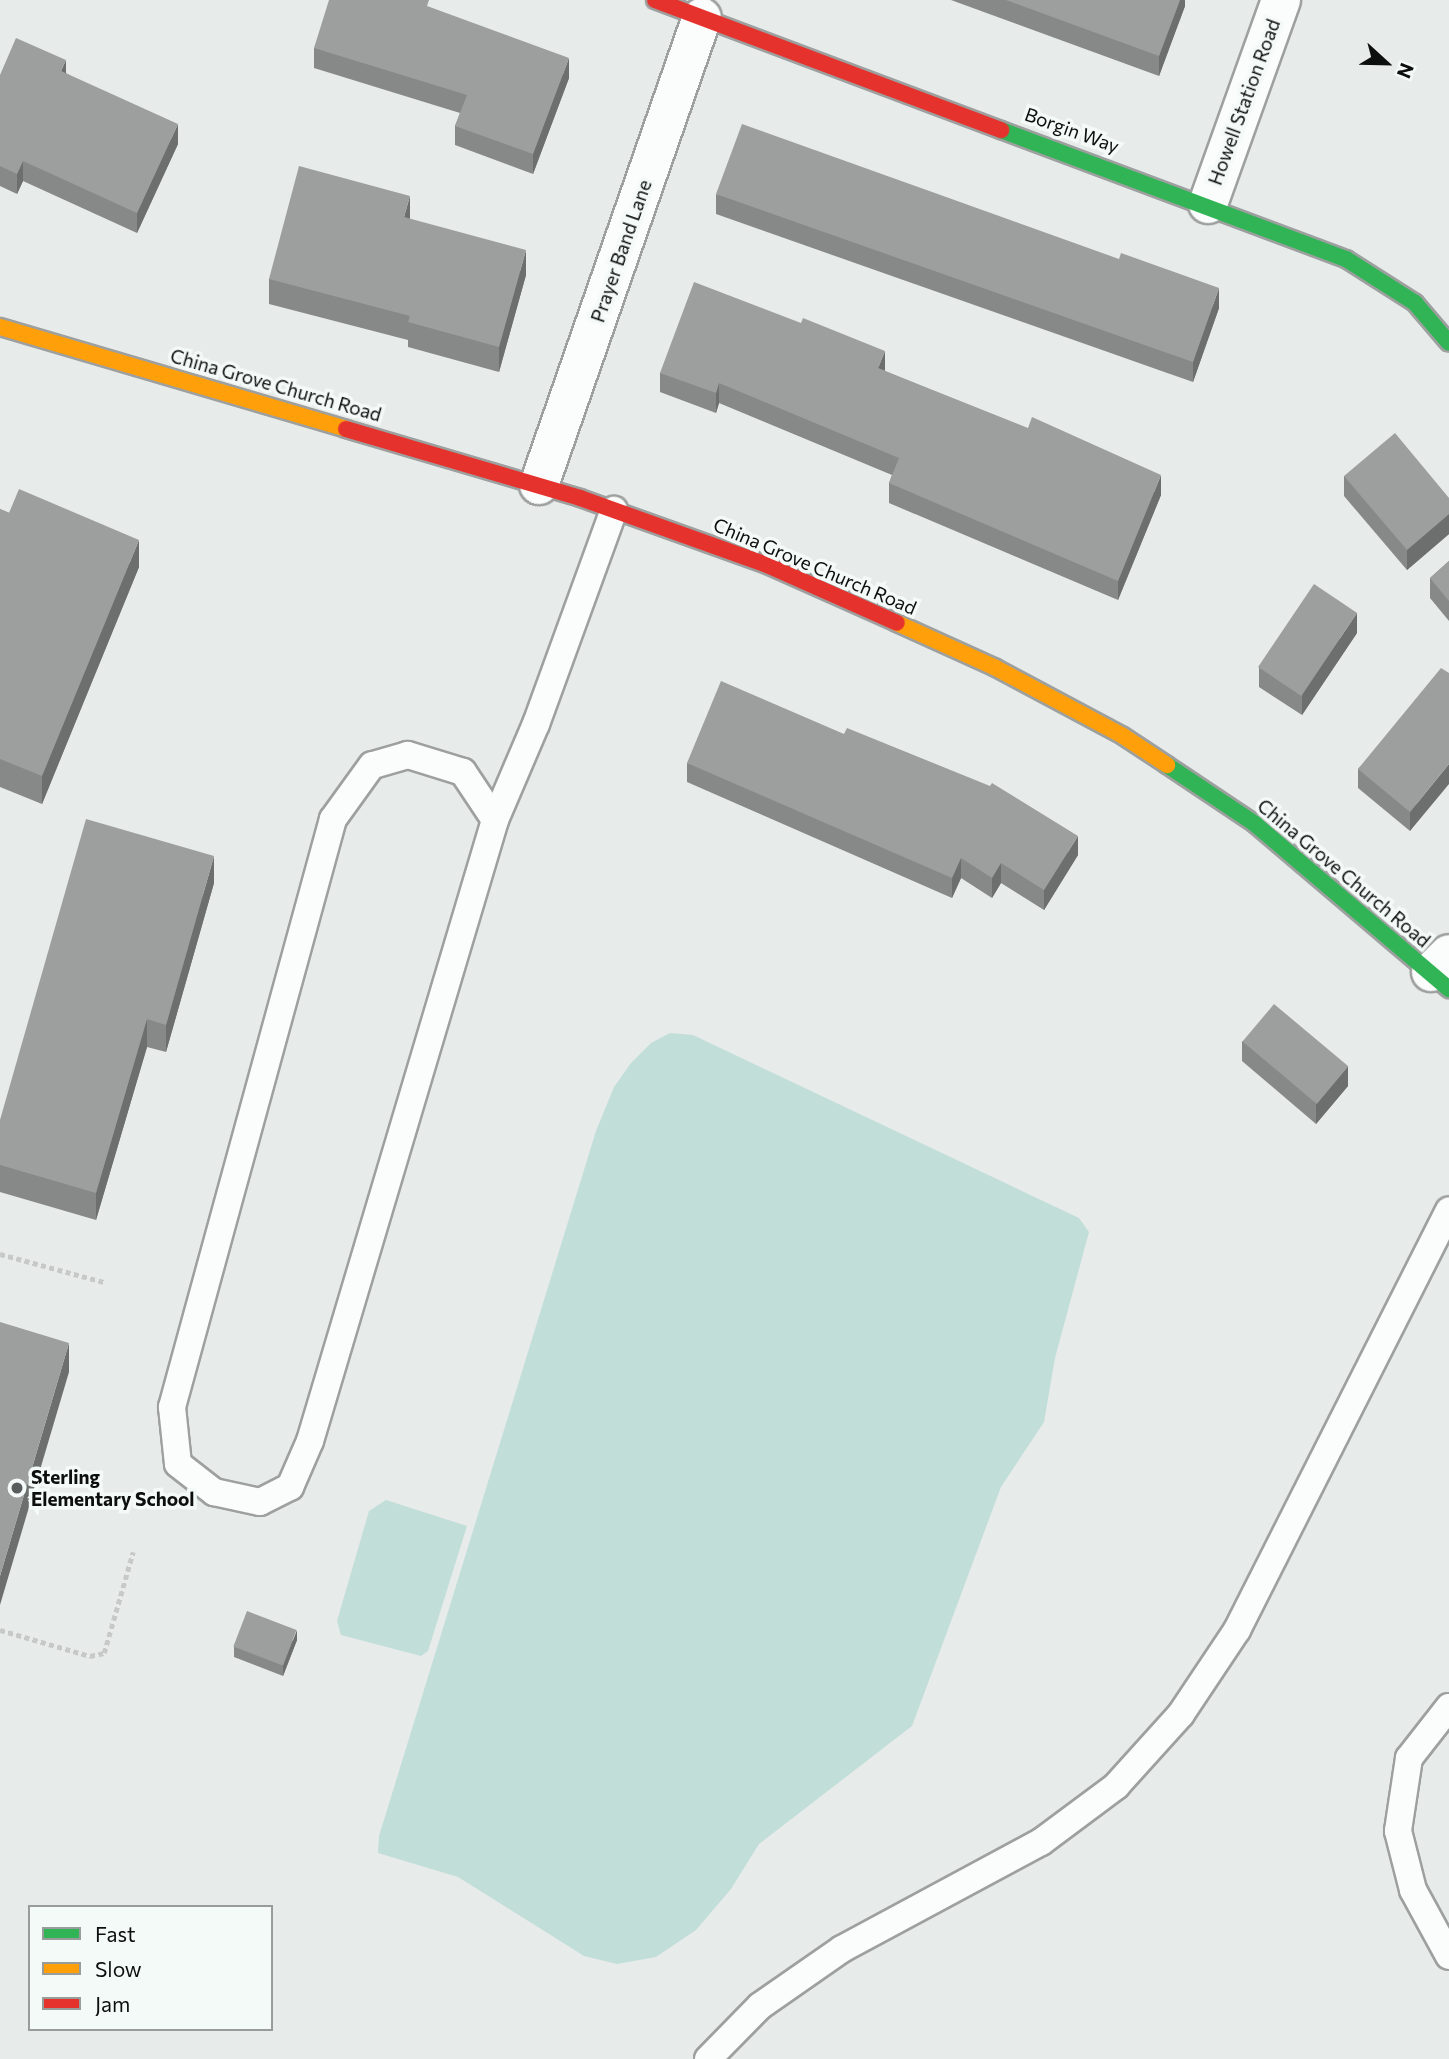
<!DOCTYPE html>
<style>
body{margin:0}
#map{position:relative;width:1449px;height:2059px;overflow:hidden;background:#e7ebea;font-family:Commissioner,sans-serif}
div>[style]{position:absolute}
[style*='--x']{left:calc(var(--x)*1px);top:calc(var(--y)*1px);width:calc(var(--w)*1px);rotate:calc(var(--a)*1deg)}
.green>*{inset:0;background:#c2ded9}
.path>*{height:4.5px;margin-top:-2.25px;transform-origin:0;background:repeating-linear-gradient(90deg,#c7c8c8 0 5px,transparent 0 8.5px)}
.roads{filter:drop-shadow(2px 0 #9da09f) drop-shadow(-2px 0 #9da09f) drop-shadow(0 2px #9da09f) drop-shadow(0 -2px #9da09f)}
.lane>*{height:26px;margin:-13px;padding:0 13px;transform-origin:13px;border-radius:13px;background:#fbfcfc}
.street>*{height:38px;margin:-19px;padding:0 19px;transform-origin:19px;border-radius:19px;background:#fbfcfc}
.fast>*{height:16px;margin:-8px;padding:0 8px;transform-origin:8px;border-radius:8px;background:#30b455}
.slow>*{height:16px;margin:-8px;padding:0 8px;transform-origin:8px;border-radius:8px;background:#ff9f0a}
.jam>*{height:16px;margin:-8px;padding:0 8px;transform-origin:8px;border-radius:8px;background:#e5322d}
.wall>*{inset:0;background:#868988}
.shaded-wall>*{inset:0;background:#6d6f6f}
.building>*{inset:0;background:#9c9f9e;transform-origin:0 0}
.dots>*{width:19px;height:19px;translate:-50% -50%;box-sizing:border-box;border:4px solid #f4faf8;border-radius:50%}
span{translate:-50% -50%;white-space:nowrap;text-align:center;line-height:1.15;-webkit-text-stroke:7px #f4faf8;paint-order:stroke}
.street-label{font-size:19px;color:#0d0f0f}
.poi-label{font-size:19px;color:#0d0f0f;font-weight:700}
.left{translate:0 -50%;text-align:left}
.legend{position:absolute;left:28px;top:1905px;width:245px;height:126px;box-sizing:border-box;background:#f4faf8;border:2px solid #989c9b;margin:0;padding:9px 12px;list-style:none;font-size:21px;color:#0d0f0f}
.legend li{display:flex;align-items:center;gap:14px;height:35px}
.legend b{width:35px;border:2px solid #989c9b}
.north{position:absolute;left:1351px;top:28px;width:70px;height:70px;-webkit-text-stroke:5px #f4faf8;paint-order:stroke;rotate:112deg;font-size:19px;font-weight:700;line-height:28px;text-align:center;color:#0d0f0f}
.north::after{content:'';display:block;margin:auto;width:24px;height:32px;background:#0d0f0f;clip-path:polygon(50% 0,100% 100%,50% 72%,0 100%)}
</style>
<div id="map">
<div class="green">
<i style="clip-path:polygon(670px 1033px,693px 1035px,1079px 1218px,1089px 1232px,1055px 1358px,1044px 1422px,1001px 1487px,912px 1726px,759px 1844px,731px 1889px,696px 1930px,656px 1957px,617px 1964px,584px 1956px,458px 1877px,378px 1853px,379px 1836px,596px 1131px,614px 1087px,631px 1063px,651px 1043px)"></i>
<i style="clip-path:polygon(386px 1500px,467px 1526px,428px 1651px,421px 1656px,341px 1635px,337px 1621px,369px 1511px)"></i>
</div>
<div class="path">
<i style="--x:0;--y:1254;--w:108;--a:15.1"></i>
<i style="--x:0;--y:1630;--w:94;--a:16.1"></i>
<i style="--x:90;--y:1656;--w:14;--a:-12"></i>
<i style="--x:104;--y:1653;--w:105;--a:-74"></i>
</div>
<div class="roads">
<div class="lane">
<i style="--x:495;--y:820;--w:58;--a:-123.7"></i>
<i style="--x:463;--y:772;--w:58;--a:-162.8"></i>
<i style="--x:408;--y:755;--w:37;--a:164"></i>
<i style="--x:372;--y:765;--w:67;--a:125.8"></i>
<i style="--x:333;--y:819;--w:610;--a:105.31"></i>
<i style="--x:172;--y:1407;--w:57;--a:84"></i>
<i style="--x:178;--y:1464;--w:46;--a:37.9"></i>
<i style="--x:214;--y:1492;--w:47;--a:12.3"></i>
<i style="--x:260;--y:1502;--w:34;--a:-27"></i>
<i style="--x:290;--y:1487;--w:50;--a:-66.5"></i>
<i style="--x:310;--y:1441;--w:648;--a:-73.41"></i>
<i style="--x:495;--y:820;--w:104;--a:-66.9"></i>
<i style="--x:536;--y:724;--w:228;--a:-70"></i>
<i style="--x:1449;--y:1707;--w:65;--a:128.1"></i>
<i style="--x:1409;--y:1758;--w:74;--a:98.6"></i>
<i style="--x:1398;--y:1831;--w:61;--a:75.7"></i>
<i style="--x:1413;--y:1890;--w:75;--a:61.4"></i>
<i style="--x:708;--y:2059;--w:74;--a:-45.5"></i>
<i style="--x:760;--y:2006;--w:100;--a:-34.8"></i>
<i style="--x:842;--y:1949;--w:226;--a:-28.3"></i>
<i style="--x:1041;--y:1842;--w:94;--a:-36.7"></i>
<i style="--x:1116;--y:1786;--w:97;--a:-47.9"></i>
<i style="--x:1181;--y:1714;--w:101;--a:-56.3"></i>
<i style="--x:1237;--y:1630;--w:470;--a:-63.2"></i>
</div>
<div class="street">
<i style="--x:1208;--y:204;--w:217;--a:-70.3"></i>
<i style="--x:539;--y:485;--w:495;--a:-70.8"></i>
<i style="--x:1431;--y:972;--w:25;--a:-45"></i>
</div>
<div class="fast">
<i style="--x:1001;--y:130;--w:368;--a:20.5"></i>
<i style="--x:1346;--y:259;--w:82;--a:32.5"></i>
<i style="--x:1415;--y:303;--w:52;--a:49.6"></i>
<i style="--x:1167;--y:765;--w:106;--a:33.8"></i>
<i style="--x:1255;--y:824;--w:255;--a:40.4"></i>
</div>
<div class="slow">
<i style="--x:0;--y:327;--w:361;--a:16.4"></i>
<i style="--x:897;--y:623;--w:107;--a:24.4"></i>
<i style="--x:994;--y:667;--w:146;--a:28.1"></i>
<i style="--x:1123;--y:736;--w:53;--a:33.4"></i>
</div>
<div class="jam">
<i style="--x:655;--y:0;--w:370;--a:20.6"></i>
<i style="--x:346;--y:429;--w:244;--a:16.4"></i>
<i style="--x:580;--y:498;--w:199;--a:19.7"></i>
<i style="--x:767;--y:565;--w:142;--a:24"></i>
</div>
</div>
<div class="wall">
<i style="clip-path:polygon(951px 0,1185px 0,1185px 6px,1159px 76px)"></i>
<i style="clip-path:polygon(429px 7px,569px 78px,533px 174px,455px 145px,455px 126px,460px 113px,314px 68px,314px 48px)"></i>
<i style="clip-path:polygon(66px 73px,178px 144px,137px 233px,23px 181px,17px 194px,0 186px,0 75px)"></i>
<i style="clip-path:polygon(716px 194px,1219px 308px,1193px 382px,716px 214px)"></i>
<i style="clip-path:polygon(410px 219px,526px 275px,499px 372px,408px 347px,408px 340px,269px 304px,269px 279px)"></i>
<i style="clip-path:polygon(801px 323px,885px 371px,1161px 495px,1118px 600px,889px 503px,889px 483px,892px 475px,719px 403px,716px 413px,660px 392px,660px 373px)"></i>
<i style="clip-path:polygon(1344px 476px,1449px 498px,1449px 534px,1407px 570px,1344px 496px)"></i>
<i style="clip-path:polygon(0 509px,139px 567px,42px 804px,0 787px)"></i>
<i style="clip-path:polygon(1449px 561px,1449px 621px,1430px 598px,1430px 578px)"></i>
<i style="clip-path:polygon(1357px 633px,1302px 715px,1259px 687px,1259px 667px)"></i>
<i style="clip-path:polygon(1449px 673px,1410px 831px,1358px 788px,1358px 769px)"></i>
<i style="clip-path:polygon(687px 763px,1078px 855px,1044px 910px,1001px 883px,992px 898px,961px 878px,952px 898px,687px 782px)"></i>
<i style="clip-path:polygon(214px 883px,166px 1052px,147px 1047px,96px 1220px,0 1192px,0 1120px)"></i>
<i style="clip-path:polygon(1242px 1041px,1348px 1086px,1316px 1124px,1242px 1061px)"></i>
<i style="clip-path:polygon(297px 1640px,283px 1676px,234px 1657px,234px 1647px)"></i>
</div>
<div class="shaded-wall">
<i style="clip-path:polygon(1180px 0,1185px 0,1185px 6px,1159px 76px,1159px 56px)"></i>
<i style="clip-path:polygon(569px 58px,569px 78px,533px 174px,533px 154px)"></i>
<i style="clip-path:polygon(66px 60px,66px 80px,61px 71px)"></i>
<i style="clip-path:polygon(178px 124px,178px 144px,137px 233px,137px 213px)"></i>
<i style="clip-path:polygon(23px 161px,23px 181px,17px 194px,17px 174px)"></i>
<i style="clip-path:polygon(410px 196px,410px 221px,404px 217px)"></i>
<i style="clip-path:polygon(526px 250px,526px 275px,499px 372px,499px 347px)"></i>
<i style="clip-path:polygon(1219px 288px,1219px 308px,1193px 382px,1193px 362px)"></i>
<i style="clip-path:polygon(885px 351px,885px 371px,878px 368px)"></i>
<i style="clip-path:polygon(719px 383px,719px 403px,716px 413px,716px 393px)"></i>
<i style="clip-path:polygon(1161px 475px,1161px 495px,1118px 600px,1118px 581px)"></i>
<i style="clip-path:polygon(1449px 514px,1449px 534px,1407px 570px,1407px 550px)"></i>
<i style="clip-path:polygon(139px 540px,139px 567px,42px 804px,42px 776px)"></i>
<i style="clip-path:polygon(1357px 613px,1357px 633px,1302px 715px,1302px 695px)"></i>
<i style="clip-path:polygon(1449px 764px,1449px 784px,1410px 831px,1410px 812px)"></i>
<i style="clip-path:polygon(1078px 836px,1078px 855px,1044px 910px,1044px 890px)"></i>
<i style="clip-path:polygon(214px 856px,214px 883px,166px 1052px,166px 1025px)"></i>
<i style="clip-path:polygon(961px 858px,961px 878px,952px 898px,952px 878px)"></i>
<i style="clip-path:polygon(1001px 863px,1001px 883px,992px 898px,992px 878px)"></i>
<i style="clip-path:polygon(147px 1019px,147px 1047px,96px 1220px,96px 1193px)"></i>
<i style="clip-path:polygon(1348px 1066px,1348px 1086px,1316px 1124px,1316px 1104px)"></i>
<i style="clip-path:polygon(69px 1343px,69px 1372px,0 1605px,0 1576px)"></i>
<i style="clip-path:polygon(297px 1630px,297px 1640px,283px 1676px,283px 1666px)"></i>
</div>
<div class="building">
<i style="clip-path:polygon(329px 0,429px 0,427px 6px,569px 58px,533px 154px,455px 126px,467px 95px,314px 48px)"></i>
<i style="clip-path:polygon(1006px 0,1180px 0,1159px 56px)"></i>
<i style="clip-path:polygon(16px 38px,66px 60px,61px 71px,178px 124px,137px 213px,23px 161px,17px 174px,0 166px,0 75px)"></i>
<i style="clip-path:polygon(742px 124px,1119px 259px,1121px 253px,1219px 288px,1193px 362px,716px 194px)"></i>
<i style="clip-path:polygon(299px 166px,410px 196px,404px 217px,526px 250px,499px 347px,408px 322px,410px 316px,269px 279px)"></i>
<i style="clip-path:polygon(694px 282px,801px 323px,803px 318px,885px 351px,878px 368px,1028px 428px,1032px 417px,1161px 475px,1118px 581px,889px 483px,899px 458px,719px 383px,716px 393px,660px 373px)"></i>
<i style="clip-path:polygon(1395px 433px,1449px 498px,1449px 514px,1407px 550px,1344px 476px)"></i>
<i style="clip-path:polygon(19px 489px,139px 540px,42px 776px,0 759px,0 509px,9px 513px)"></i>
<i style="clip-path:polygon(1449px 561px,1449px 601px,1430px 578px)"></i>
<i style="left:1314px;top:584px;width:52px;height:100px;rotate:34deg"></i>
<i style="clip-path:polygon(1441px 668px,1449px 673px,1449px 764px,1410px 812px,1358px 769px)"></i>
<i style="clip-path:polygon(721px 681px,844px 734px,847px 728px,990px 786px,992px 783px,1078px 836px,1044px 890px,1001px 863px,992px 878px,961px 858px,952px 878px,687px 763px)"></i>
<i style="clip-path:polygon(86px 819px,214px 856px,166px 1025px,147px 1019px,96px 1193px,0 1165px,0 1120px)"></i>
<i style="left:1274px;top:1004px;width:97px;height:49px;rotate:40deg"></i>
<i style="clip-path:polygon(0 1322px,69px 1343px,0 1576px)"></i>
<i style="left:247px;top:1611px;width:53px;height:38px;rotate:21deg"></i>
</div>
<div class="dots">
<i style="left:17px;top:1488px;background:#595c5c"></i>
</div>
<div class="street-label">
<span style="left:1244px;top:102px;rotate:-70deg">Howell Station Road</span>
<span style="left:1072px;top:130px;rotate:20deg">Borgin Way</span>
<span style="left:621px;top:251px;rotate:-71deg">Prayer Band Lane</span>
<span style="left:276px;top:385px;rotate:16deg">China Grove Church Road</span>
<span style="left:815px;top:566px;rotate:23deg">China Grove Church Road</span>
<span style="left:1344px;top:873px;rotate:40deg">China Grove Church Road</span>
</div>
<div class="poi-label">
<span class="left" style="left:31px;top:1488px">Sterling<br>Elementary School</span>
</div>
<ul class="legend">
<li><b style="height:9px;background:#30b455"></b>Fast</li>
<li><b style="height:9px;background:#ff9f0a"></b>Slow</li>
<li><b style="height:9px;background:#e5322d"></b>Jam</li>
</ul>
<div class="north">N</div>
</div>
